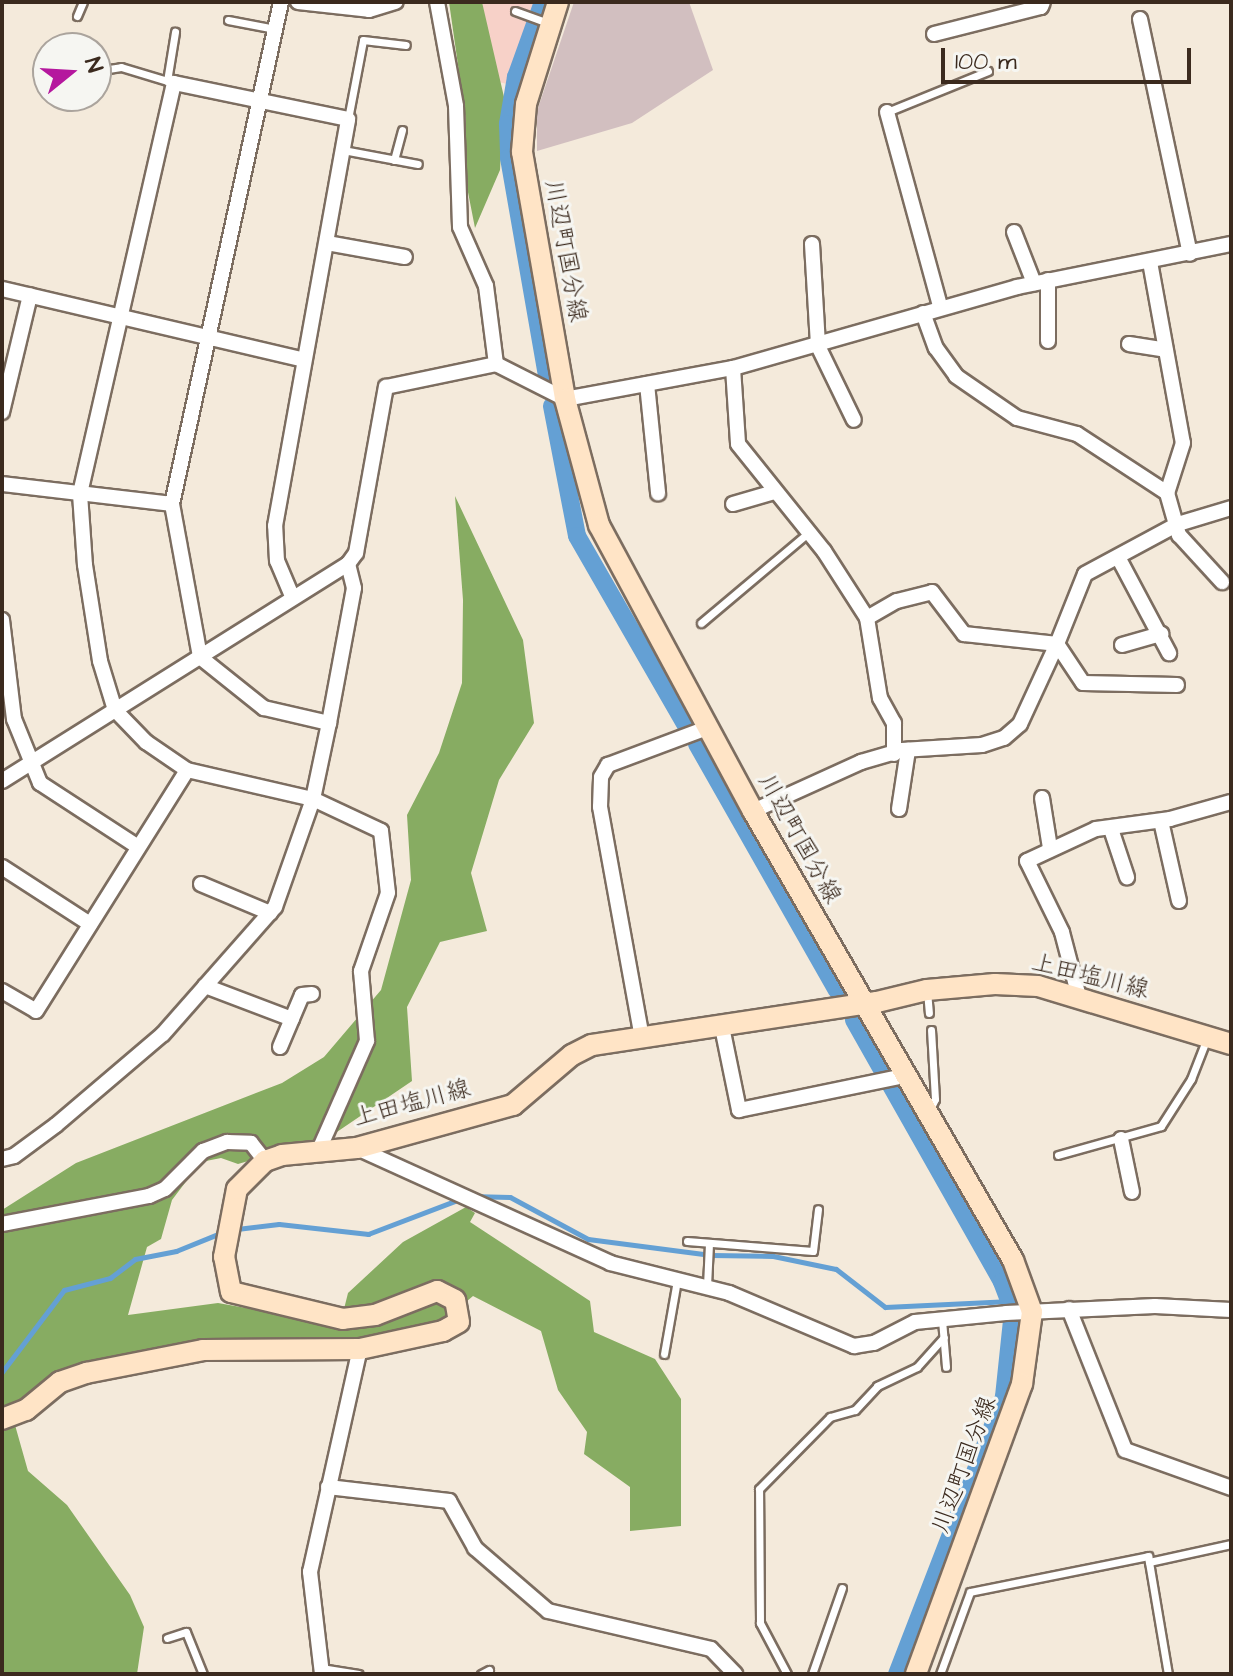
<!DOCTYPE html>
<meta charset="utf-8">
<style>
body{margin:0}
#map{position:relative;width:1233px;height:1676px;overflow:hidden;background:#f4eadb;font-family:"Architects Daughter","Klee One",sans-serif}
div>[style]{position:absolute}
[style*='--x']{left:calc(var(--x)*1px);top:calc(var(--y)*1px);width:calc(var(--w)*1px);rotate:calc(var(--a)*1deg)}
.built>*{inset:0;background:#f7d1c8}
.industrial>*{inset:0;background:#d2bfc0}
.forest>*{inset:0;background:#87ac62}
.stream>*{height:5px;margin:-2.5px;padding:0 2.5px;transform-origin:2.5px;border-radius:2.5px;background:#64a0d4}
.canal>*{height:18px;margin:-9px;padding:0 9px;transform-origin:9px;border-radius:9px;background:#64a0d4}
.roads{filter:drop-shadow(2px 0 #7c6d60) drop-shadow(-2px 0 #7c6d60) drop-shadow(0 2px #7c6d60) drop-shadow(0 -2px #7c6d60)}
.lane>*{height:7px;margin:-3.5px;padding:0 3.5px;transform-origin:3.5px;border-radius:3.5px;background:#fff}
.street>*{height:14px;margin:-7px;padding:0 7px;transform-origin:7px;border-radius:7px;background:#fff}
.secondary>*{height:20px;margin:-10px;padding:0 10px;transform-origin:10px;border-radius:10px;background:#ffe4c6}
span{translate:-50% -50%;white-space:nowrap;text-align:center;line-height:1.15;-webkit-text-stroke:6px #f6f6f2;paint-order:stroke}
.street-label{font-size:24px;color:#3b2a1e}
.frame{position:absolute;inset:0;border:4px solid #3b2a1e;pointer-events:none}
.north{position:absolute;left:32px;top:32px;width:80px;height:80px;box-sizing:border-box;background:#f6f6f2;border:2px solid #aba49d;border-radius:50%;rotate:72deg;font-size:22px;font-weight:700;line-height:32px;text-align:center;color:#3b2a1e}
.north::after{content:'';display:block;margin:auto;width:28px;height:36px;background:#b5179e;clip-path:polygon(50% 0,100% 100%,50% 72%,0 100%)}
.scale{position:absolute;left:941px;top:48px;width:250px;height:36px;box-sizing:border-box;border:4px solid #3b2a1e;border-top:0;padding-left:10px;font-size:24px;line-height:28px;white-space:nowrap;color:#3b2a1e;-webkit-text-stroke:6px #f6f6f2;paint-order:stroke}
</style>
<div id="map">
<div class="built">
<i style="clip-path:polygon(482px 2px,539px 2px,511px 85px,499px 82px,493px 66px)"></i>
</div>
<div class="industrial">
<i style="clip-path:polygon(574px 2px,689px 2px,713px 70px,632px 123px,537px 151px,537px 111px)"></i>
</div>
<div class="forest">
<i style="clip-path:polygon(449px 2px,482px 2px,504px 97px,500px 170px,475px 228px,465px 177px,466px 121px)"></i>
<i style="clip-path:polygon(455px 496px,523px 640px,534px 723px,499px 780px,471px 873px,487px 931px,440px 942px,407px 1007px,412px 1081px,328px 1138px,238px 1164px,221px 1158px,206px 1161px,194px 1171px,172px 1200px,161px 1239px,147px 1247px,128px 1315px,218px 1303px,340px 1325px,348px 1293px,403px 1242px,466px 1207px,475px 1213px,470px 1222px,590px 1301px,594px 1332px,655px 1359px,681px 1399px,681px 1526px,630px 1531px,630px 1487px,584px 1454px,587px 1432px,558px 1390px,541px 1331px,473px 1296px,441px 1323px,356px 1340px,256px 1341px,41px 1389px,2px 1414px,2px 1210px,76px 1163px,282px 1083px,324px 1057px,381px 990px,411px 880px,407px 815px,439px 753px,462px 683px,463px 600px)"></i>
<i style="clip-path:polygon(15px 1425px,28px 1471px,67px 1505px,130px 1595px,144px 1627px,137px 1674px,2px 1674px,2px 1428px)"></i>
</div>
<div class="stream">
<i style="--x:470;--y:1196;--w:40;--a:1.4"></i>
<i style="--x:510;--y:1197;--w:89;--a:28.3"></i>
<i style="--x:588;--y:1239;--w:124;--a:7.4"></i>
<i style="--x:711;--y:1255;--w:62;--a:0.9"></i>
<i style="--x:773;--y:1256;--w:64;--a:11.7"></i>
<i style="--x:836;--y:1269;--w:62;--a:37.8"></i>
<i style="--x:885;--y:1307;--w:126;--a:-2.7"></i>
<i style="--x:237;--y:1229;--w:42;--a:-6.8"></i>
<i style="--x:279;--y:1224;--w:90;--a:6.4"></i>
<i style="--x:368;--y:1234;--w:98;--a:-20.8"></i>
<i style="--x:2;--y:1372;--w:103;--a:-52.9"></i>
<i style="--x:64;--y:1290;--w:48;--a:-14.6"></i>
<i style="--x:110;--y:1278;--w:31;--a:-37"></i>
<i style="--x:135;--y:1259;--w:42;--a:-11"></i>
<i style="--x:176;--y:1251;--w:45;--a:-22"></i>
</div>
<div class="canal">
<i style="--x:543;--y:2;--w:80;--a:109.8"></i>
<i style="--x:516;--y:77;--w:48;--a:99.7"></i>
<i style="--x:508;--y:124;--w:34;--a:88"></i>
<i style="--x:509;--y:158;--w:220;--a:80.1"></i>
<i style="--x:552;--y:406;--w:132;--a:79.1"></i>
<i style="--x:577;--y:536;--w:217;--a:60.1"></i>
<i style="--x:697;--y:744;--w:283;--a:60.4"></i>
<i style="--x:854;--y:1020;--w:301;--a:60.5"></i>
<i style="--x:1002;--y:1282;--w:31;--a:69"></i>
<i style="--x:1013;--y:1311;--w:86;--a:96"></i>
<i style="--x:1004;--y:1397;--w:297;--a:111.1"></i>
</div>
<div class="roads">
<div class="lane">
<i style="--x:515;--y:11;--w:37;--a:20"></i>
<i style="--x:77;--y:16;--w:15;--a:-67"></i>
<i style="--x:228;--y:20;--w:48;--a:10.8"></i>
<i style="--x:96;--y:71;--w:25;--a:-9"></i>
<i style="--x:121;--y:67;--w:55;--a:16.8"></i>
<i style="--x:167;--y:81;--w:50;--a:-80.7"></i>
<i style="--x:887;--y:112;--w:109;--a:-22.1"></i>
<i style="--x:348;--y:119;--w:80;--a:-79.2"></i>
<i style="--x:363;--y:40;--w:43;--a:6.6"></i>
<i style="--x:343;--y:150;--w:76;--a:10.6"></i>
<i style="--x:394;--y:160;--w:31;--a:-75"></i>
<i style="--x:701;--y:623;--w:140;--a:-40.1"></i>
<i style="--x:927;--y:991;--w:22;--a:85"></i>
<i style="--x:929;--y:1111;--w:13;--a:-63"></i>
<i style="--x:935;--y:1099;--w:69;--a:-93.3"></i>
<i style="--x:1058;--y:1155;--w:107;--a:-15.7"></i>
<i style="--x:1161;--y:1126;--w:56;--a:-57.4"></i>
<i style="--x:1191;--y:1079;--w:44;--a:-68.7"></i>
<i style="--x:687;--y:1241;--w:126;--a:4.5"></i>
<i style="--x:813;--y:1251;--w:42;--a:-83.2"></i>
<i style="--x:707;--y:1286;--w:43;--a:-87.3"></i>
<i style="--x:942;--y:1320;--w:47;--a:85.1"></i>
<i style="--x:664;--y:1354;--w:75;--a:-80"></i>
<i style="--x:1149;--y:1562;--w:84;--a:-12.4"></i>
<i style="--x:167;--y:1638;--w:20;--a:-18"></i>
<i style="--x:186;--y:1632;--w:45;--a:68"></i>
<i style="--x:321;--y:1668;--w:38;--a:9"></i>
<i style="--x:481;--y:1674;--w:9;--a:-27"></i>
<i style="--x:787;--y:1674;--w:58;--a:-117.9"></i>
<i style="--x:760;--y:1623;--w:134;--a:-90.4"></i>
<i style="--x:759;--y:1489;--w:101;--a:-45.4"></i>
<i style="--x:830;--y:1417;--w:26;--a:-16"></i>
<i style="--x:855;--y:1410;--w:33;--a:-47"></i>
<i style="--x:877;--y:1386;--w:44;--a:-25.4"></i>
<i style="--x:917;--y:1367;--w:40;--a:-48"></i>
<i style="--x:812;--y:1674;--w:91;--a:-70.8"></i>
<i style="--x:940;--y:1674;--w:87;--a:-69.9"></i>
<i style="--x:970;--y:1592;--w:182;--a:-11.4"></i>
<i style="--x:1148;--y:1556;--w:120;--a:80.4"></i>
</div>
<div class="street">
<i style="--x:281;--y:2;--w:514;--a:102.25"></i>
<i style="--x:172;--y:504;--w:156;--a:79.6"></i>
<i style="--x:200;--y:657;--w:82;--a:38.6"></i>
<i style="--x:264;--y:708;--w:67;--a:13"></i>
<i style="--x:298;--y:2;--w:71;--a:6.4"></i>
<i style="--x:369;--y:10;--w:28;--a:-17"></i>
<i style="--x:437;--y:2;--w:106;--a:79.6"></i>
<i style="--x:456;--y:106;--w:121;--a:88.1"></i>
<i style="--x:460;--y:227;--w:64;--a:66.2"></i>
<i style="--x:486;--y:286;--w:79;--a:82.7"></i>
<i style="--x:1140;--y:19;--w:240;--a:78"></i>
<i style="--x:934;--y:34;--w:110;--a:-14.2"></i>
<i style="--x:1041;--y:7;--w:5;--a:-68"></i>
<i style="--x:887;--y:112;--w:201;--a:74.7"></i>
<i style="--x:1014;--y:232;--w:55;--a:68.6"></i>
<i style="--x:327;--y:243;--w:79;--a:10.2"></i>
<i style="--x:812;--y:244;--w:102;--a:86.6"></i>
<i style="--x:818;--y:346;--w:82;--a:64.1"></i>
<i style="--x:1150;--y:262;--w:184;--a:79.7"></i>
<i style="--x:1183;--y:443;--w:52;--a:107.7"></i>
<i style="--x:1167;--y:493;--w:44;--a:74.1"></i>
<i style="--x:1179;--y:535;--w:64;--a:47.5"></i>
<i style="--x:2;--y:289;--w:310;--a:13.2"></i>
<i style="--x:923;--y:313;--w:37;--a:70"></i>
<i style="--x:936;--y:348;--w:34;--a:54"></i>
<i style="--x:956;--y:376;--w:74;--a:34.5"></i>
<i style="--x:1017;--y:418;--w:62;--a:14.9"></i>
<i style="--x:1077;--y:434;--w:108;--a:33.2"></i>
<i style="--x:1048;--y:341;--w:61;--a:-90"></i>
<i style="--x:1129;--y:344;--w:37;--a:9"></i>
<i style="--x:733;--y:368;--w:76;--a:86.2"></i>
<i style="--x:738;--y:444;--w:137;--a:51.2"></i>
<i style="--x:824;--y:551;--w:80;--a:57.3"></i>
<i style="--x:867;--y:618;--w:34;--a:-30"></i>
<i style="--x:897;--y:601;--w:36;--a:-14"></i>
<i style="--x:932;--y:592;--w:53;--a:52.7"></i>
<i style="--x:964;--y:634;--w:94;--a:6.1"></i>
<i style="--x:1057;--y:644;--w:75;--a:-68.2"></i>
<i style="--x:1085;--y:574;--w:106;--a:-28.3"></i>
<i style="--x:1178;--y:524;--w:55;--a:-16.8"></i>
<i style="--x:647;--y:384;--w:110;--a:84.2"></i>
<i style="--x:2;--y:412;--w:120;--a:-76.5"></i>
<i style="--x:2;--y:484;--w:171;--a:6.7"></i>
<i style="--x:733;--y:504;--w:43;--a:-16.3"></i>
<i style="--x:1118;--y:557;--w:109;--a:62"></i>
<i style="--x:292;--y:596;--w:38;--a:-113"></i>
<i style="--x:277;--y:561;--w:35;--a:-93"></i>
<i style="--x:275;--y:526;--w:413;--a:-79.8"></i>
<i style="--x:348;--y:119;--w:178;--a:-168.3"></i>
<i style="--x:174;--y:83;--w:422;--a:102.9"></i>
<i style="--x:80;--y:494;--w:71;--a:86"></i>
<i style="--x:85;--y:565;--w:97;--a:81.1"></i>
<i style="--x:100;--y:661;--w:51;--a:73"></i>
<i style="--x:115;--y:710;--w:45;--a:45.9"></i>
<i style="--x:146;--y:742;--w:50;--a:34.3"></i>
<i style="--x:187;--y:770;--w:129;--a:13"></i>
<i style="--x:313;--y:799;--w:75;--a:25.2"></i>
<i style="--x:381;--y:831;--w:62;--a:83.6"></i>
<i style="--x:388;--y:893;--w:83;--a:109.1"></i>
<i style="--x:361;--y:971;--w:70;--a:85.1"></i>
<i style="--x:367;--y:1041;--w:119;--a:113.8"></i>
<i style="--x:867;--y:618;--w:81;--a:80.8"></i>
<i style="--x:880;--y:698;--w:29;--a:61"></i>
<i style="--x:894;--y:723;--w:31;--a:90"></i>
<i style="--x:2;--y:620;--w:100;--a:83.1"></i>
<i style="--x:14;--y:719;--w:69;--a:67.9"></i>
<i style="--x:40;--y:783;--w:117;--a:33.1"></i>
<i style="--x:1057;--y:644;--w:47;--a:56.3"></i>
<i style="--x:1083;--y:683;--w:94;--a:1.2"></i>
<i style="--x:1122;--y:645;--w:41;--a:-15.8"></i>
<i style="--x:2;--y:781;--w:408;--a:-32.1"></i>
<i style="--x:348;--y:564;--w:14;--a:-54"></i>
<i style="--x:356;--y:553;--w:169;--a:-79.8"></i>
<i style="--x:386;--y:387;--w:112;--a:-11.8"></i>
<i style="--x:496;--y:364;--w:77;--a:26.9"></i>
<i style="--x:565;--y:399;--w:171;--a:-10.5"></i>
<i style="--x:733;--y:368;--w:295;--a:-15.9"></i>
<i style="--x:1017;--y:287;--w:218;--a:-11.4"></i>
<i style="--x:1042;--y:798;--w:51;--a:80.9"></i>
<i style="--x:899;--y:809;--w:60;--a:-81.3"></i>
<i style="--x:753;--y:811;--w:119;--a:-24.4"></i>
<i style="--x:861;--y:762;--w:43;--a:-16.3"></i>
<i style="--x:902;--y:750;--w:80;--a:-3.6"></i>
<i style="--x:982;--y:745;--w:23;--a:-18"></i>
<i style="--x:1004;--y:738;--w:21;--a:-41"></i>
<i style="--x:1020;--y:724;--w:88;--a:-65.2"></i>
<i style="--x:1161;--y:821;--w:82;--a:77.3"></i>
<i style="--x:1111;--y:829;--w:51;--a:71.6"></i>
<i style="--x:2;--y:867;--w:105;--a:32.9"></i>
<i style="--x:201;--y:884;--w:75;--a:22.8"></i>
<i style="--x:205;--y:986;--w:93;--a:20.8"></i>
<i style="--x:2;--y:991;--w:39;--a:30"></i>
<i style="--x:36;--y:1011;--w:284;--a:-57.9"></i>
<i style="--x:1079;--y:997;--w:67;--a:-104.7"></i>
<i style="--x:1062;--y:932;--w:79;--a:-116.2"></i>
<i style="--x:1027;--y:861;--w:76;--a:-24.9"></i>
<i style="--x:1096;--y:829;--w:75;--a:-7.7"></i>
<i style="--x:1170;--y:819;--w:63;--a:-15.6"></i>
<i style="--x:722;--y:1027;--w:85;--a:78.4"></i>
<i style="--x:739;--y:1110;--w:168;--a:-11.6"></i>
<i style="--x:642;--y:1038;--w:235;--a:-100.3"></i>
<i style="--x:600;--y:807;--w:30;--a:-88"></i>
<i style="--x:601;--y:777;--w:14;--a:-60"></i>
<i style="--x:608;--y:765;--w:106;--a:-20.5"></i>
<i style="--x:280;--y:1047;--w:56;--a:-67.1"></i>
<i style="--x:302;--y:995;--w:10;--a:-6"></i>
<i style="--x:1121;--y:1139;--w:54;--a:78.3"></i>
<i style="--x:357;--y:1148;--w:278;--a:24.4"></i>
<i style="--x:610;--y:1263;--w:123;--a:14.1"></i>
<i style="--x:729;--y:1293;--w:136;--a:23"></i>
<i style="--x:854;--y:1346;--w:20;--a:-9"></i>
<i style="--x:874;--y:1343;--w:46;--a:-27.1"></i>
<i style="--x:915;--y:1322;--w:91;--a:-5.6"></i>
<i style="--x:1006;--y:1313;--w:149;--a:-2.7"></i>
<i style="--x:1155;--y:1306;--w:76;--a:3"></i>
<i style="--x:2;--y:1159;--w:12;--a:-14"></i>
<i style="--x:14;--y:1156;--w:52;--a:-36.4"></i>
<i style="--x:56;--y:1125;--w:140;--a:-40.4"></i>
<i style="--x:163;--y:1034;--w:169;--a:-48.6"></i>
<i style="--x:275;--y:907;--w:114;--a:-70.6"></i>
<i style="--x:313;--y:799;--w:78;--a:-78.1"></i>
<i style="--x:329;--y:723;--w:137;--a:-79.5"></i>
<i style="--x:354;--y:588;--w:25;--a:-104"></i>
<i style="--x:2;--y:1224;--w:150;--a:-10.8"></i>
<i style="--x:149;--y:1196;--w:17;--a:-24"></i>
<i style="--x:165;--y:1189;--w:54;--a:-45"></i>
<i style="--x:203;--y:1151;--w:26;--a:-21"></i>
<i style="--x:227;--y:1142;--w:24;--a:2"></i>
<i style="--x:251;--y:1143;--w:23;--a:52"></i>
<i style="--x:1069;--y:1309;--w:152;--a:68.3"></i>
<i style="--x:1125;--y:1450;--w:113;--a:19.7"></i>
<i style="--x:328;--y:1487;--w:122;--a:6.6"></i>
<i style="--x:449;--y:1501;--w:54;--a:61"></i>
<i style="--x:475;--y:1548;--w:96;--a:40.8"></i>
<i style="--x:548;--y:1611;--w:167;--a:13.1"></i>
<i style="--x:711;--y:1649;--w:35;--a:46"></i>
<i style="--x:322;--y:1674;--w:103;--a:-96.7"></i>
<i style="--x:310;--y:1572;--w:229;--a:-77.4"></i>
</div>
<div class="secondary">
<i style="--x:558;--y:2;--w:107;--a:107.4"></i>
<i style="--x:526;--y:104;--w:48;--a:94.8"></i>
<i style="--x:522;--y:152;--w:251;--a:80.1"></i>
<i style="--x:565;--y:399;--w:131;--a:74.9"></i>
<i style="--x:599;--y:525;--w:325;--a:61.7"></i>
<i style="--x:753;--y:811;--w:519;--a:59.93"></i>
<i style="--x:1013;--y:1260;--w:55;--a:69.9"></i>
<i style="--x:1032;--y:1312;--w:73;--a:97.9"></i>
<i style="--x:1022;--y:1384;--w:309;--a:110.1"></i>
<i style="--x:2;--y:1419;--w:26;--a:-21"></i>
<i style="--x:26;--y:1410;--w:44;--a:-39.5"></i>
<i style="--x:60;--y:1382;--w:28;--a:-19"></i>
<i style="--x:86;--y:1373;--w:119;--a:-11.1"></i>
<i style="--x:203;--y:1350;--w:157;--a:-0.4"></i>
<i style="--x:360;--y:1349;--w:85;--a:-12.2"></i>
<i style="--x:443;--y:1331;--w:18;--a:-29"></i>
<i style="--x:459;--y:1322;--w:22;--a:-100"></i>
<i style="--x:455;--y:1300;--w:20;--a:-153"></i>
<i style="--x:437;--y:1291;--w:66;--a:158.8"></i>
<i style="--x:375;--y:1315;--w:32;--a:173"></i>
<i style="--x:343;--y:1319;--w:115;--a:-166.4"></i>
<i style="--x:231;--y:1292;--w:36;--a:-101"></i>
<i style="--x:224;--y:1257;--w:69;--a:-79.2"></i>
<i style="--x:237;--y:1189;--w:40;--a:-45"></i>
<i style="--x:265;--y:1161;--w:18;--a:-19"></i>
<i style="--x:282;--y:1155;--w:75;--a:-5.3"></i>
<i style="--x:357;--y:1148;--w:162;--a:-15.4"></i>
<i style="--x:513;--y:1105;--w:77;--a:-40.3"></i>
<i style="--x:572;--y:1055;--w:22;--a:-27"></i>
<i style="--x:592;--y:1045;--w:288;--a:-8.6"></i>
<i style="--x:877;--y:1002;--w:51;--a:-13.5"></i>
<i style="--x:927;--y:990;--w:68;--a:-5"></i>
<i style="--x:995;--y:984;--w:43;--a:2.7"></i>
<i style="--x:1038;--y:986;--w:202;--a:16.7"></i>
</div>
</div>
<div class="street-label">
<span style="left:565px;top:251px;rotate:80deg">川辺町国分線</span>
<span style="left:799px;top:839px;rotate:61deg">川辺町国分線</span>
<span style="left:1090px;top:977px;rotate:14deg">上田塩川線</span>
<span style="left:412px;top:1104px;rotate:-15deg">上田塩川線</span>
<span style="left:965px;top:1465px;rotate:-70deg">川辺町国分線</span>
</div>
<div class="frame"></div>
<div class="north">N</div>
<div class="scale">100 m</div>
</div>
